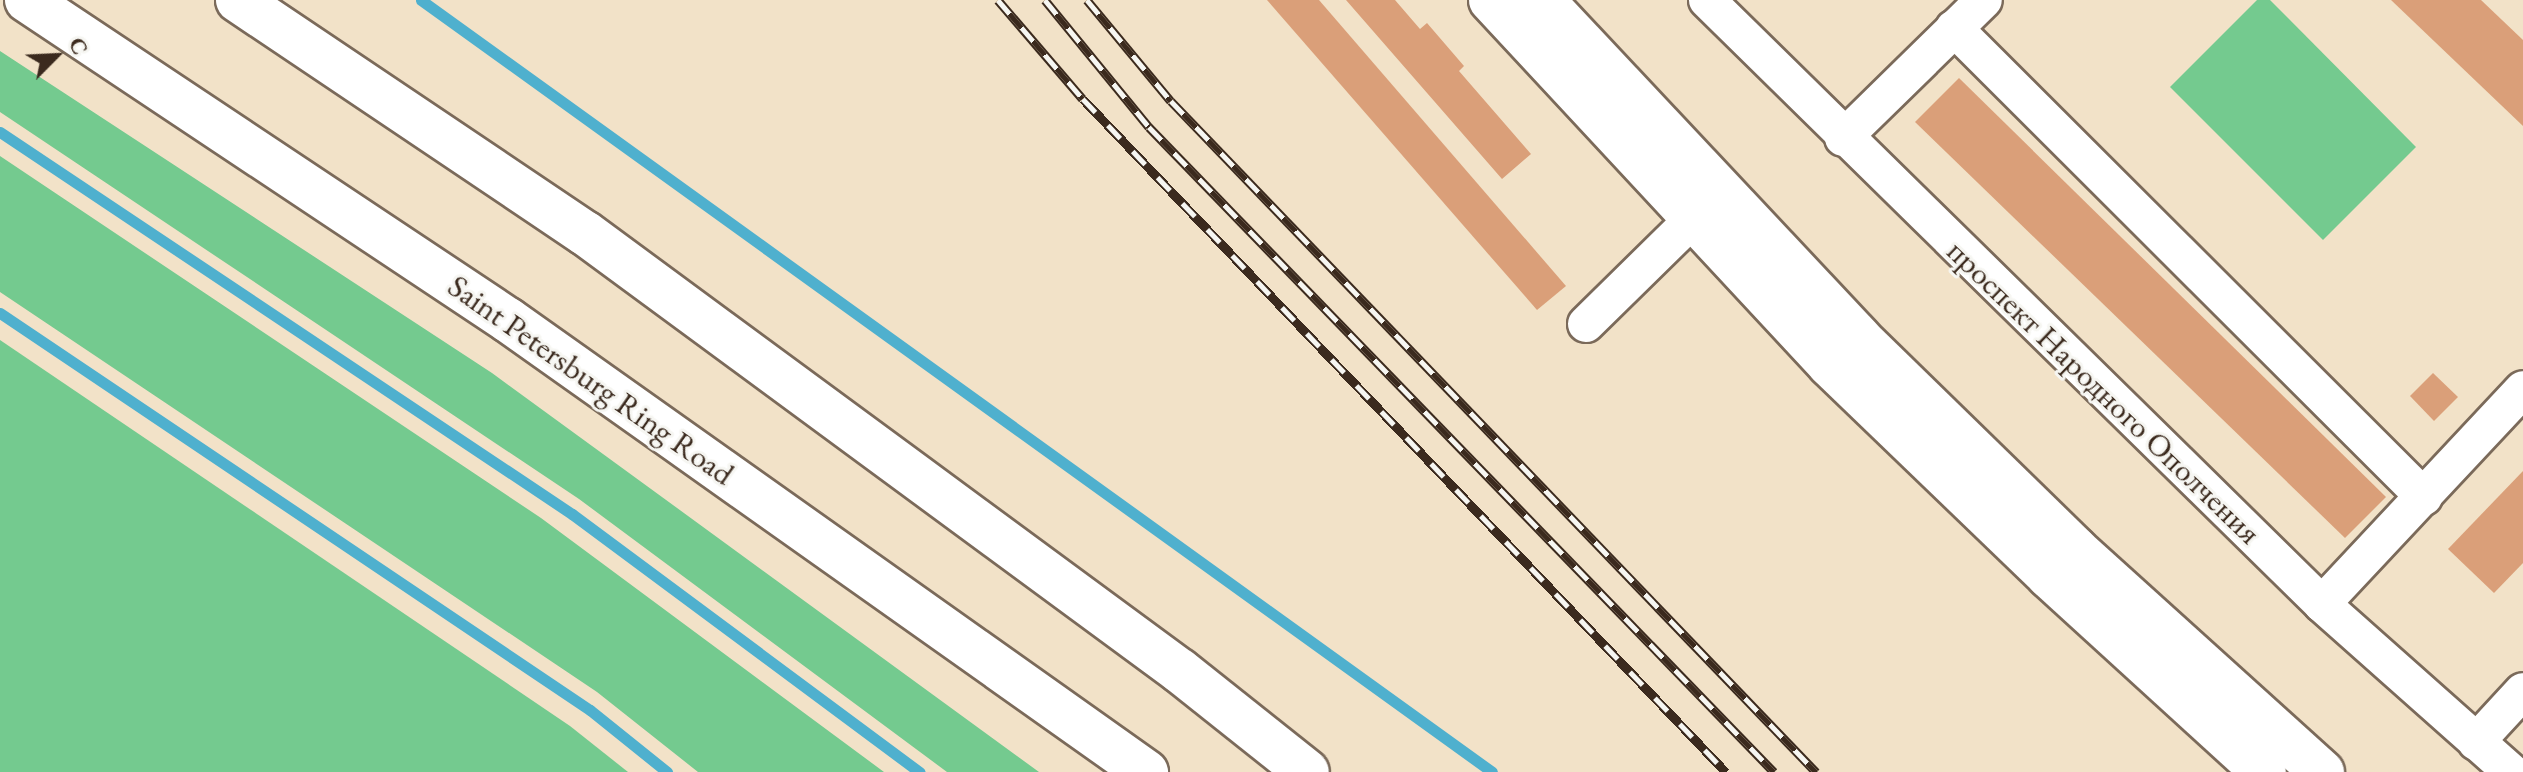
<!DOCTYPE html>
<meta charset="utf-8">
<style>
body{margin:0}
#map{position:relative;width:2523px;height:772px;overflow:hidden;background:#f2e2c8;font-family:"EB Garamond",serif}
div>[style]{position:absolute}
.green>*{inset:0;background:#74ca8f}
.stream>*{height:11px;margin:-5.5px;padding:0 5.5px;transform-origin:5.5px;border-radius:5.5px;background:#4fb0ce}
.building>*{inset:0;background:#da9f79}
.roads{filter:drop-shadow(2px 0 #7b6a5a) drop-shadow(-2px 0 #7b6a5a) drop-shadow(0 2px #7b6a5a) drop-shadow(0 -2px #7b6a5a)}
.minor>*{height:36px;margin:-18px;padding:0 18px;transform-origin:18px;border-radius:18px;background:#fff}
.major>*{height:44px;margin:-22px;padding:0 22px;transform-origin:22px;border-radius:22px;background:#fff}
.highway>*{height:44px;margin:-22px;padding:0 22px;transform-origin:22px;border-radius:22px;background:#fff}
.rail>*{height:9px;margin-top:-4.5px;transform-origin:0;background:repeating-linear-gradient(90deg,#f6f6f2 0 18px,#3b2a1e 0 36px);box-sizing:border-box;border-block:2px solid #3b2a1e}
span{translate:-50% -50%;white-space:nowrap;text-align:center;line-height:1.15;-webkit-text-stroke:6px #f6f6f2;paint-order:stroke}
.street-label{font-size:32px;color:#3b2a1e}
.north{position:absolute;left:16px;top:16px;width:80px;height:80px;-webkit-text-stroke:6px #f6f6f2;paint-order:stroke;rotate:66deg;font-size:22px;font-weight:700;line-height:32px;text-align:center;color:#3b2a1e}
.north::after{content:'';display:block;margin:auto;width:28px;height:36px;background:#3b2a1e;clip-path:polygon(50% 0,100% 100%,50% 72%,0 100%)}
</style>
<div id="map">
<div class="green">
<div style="clip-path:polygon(2257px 0,2270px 0,2416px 147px,2323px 240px,2170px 87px)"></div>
<div style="clip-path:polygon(0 51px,492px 373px,1039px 772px,947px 772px,579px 499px,0 112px)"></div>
<div style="clip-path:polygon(0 156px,541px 518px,884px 772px,698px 772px,597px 692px,0 292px)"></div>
<div style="clip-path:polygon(0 340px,570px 726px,628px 772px,0 772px)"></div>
</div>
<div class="stream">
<div style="left:421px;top:0;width:1320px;rotate:35.78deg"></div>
<div style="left:0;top:132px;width:688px;rotate:33.74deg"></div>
<div style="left:572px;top:514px;width:433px;rotate:36.6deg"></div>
<div style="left:0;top:313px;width:711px;rotate:33.94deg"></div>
<div style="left:590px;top:710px;width:99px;rotate:38.8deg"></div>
</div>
<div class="building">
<div style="clip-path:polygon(1267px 0,1319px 0,1566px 286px,1537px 310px)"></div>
<div style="clip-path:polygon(1346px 0,1395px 0,1420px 29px,1427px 23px,1464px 66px,1459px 71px,1531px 154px,1502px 179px)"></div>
<div style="clip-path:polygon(2391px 0,2481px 0,2523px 40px,2523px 126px)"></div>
<div style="clip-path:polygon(1959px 78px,2386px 497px,2345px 538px,1915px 122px)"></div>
<div style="clip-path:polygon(2433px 373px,2458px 397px,2434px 421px,2410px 396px)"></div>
<div style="clip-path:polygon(2523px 471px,2523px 563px,2494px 593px,2448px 549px)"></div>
</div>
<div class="roads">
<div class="minor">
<div style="left:1707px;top:0;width:862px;rotate:44.48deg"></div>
<div style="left:2322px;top:604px;width:253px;rotate:41.6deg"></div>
<div style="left:1954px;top:28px;width:664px;rotate:44.94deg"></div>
<div style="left:1843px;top:138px;width:197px;rotate:-44.4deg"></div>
<div style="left:1586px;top:324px;width:150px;rotate:-44.5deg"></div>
<div style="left:2322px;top:604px;width:294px;rotate:-46.9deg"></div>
<div style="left:2476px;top:742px;width:69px;rotate:-47.3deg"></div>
</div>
<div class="major">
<div style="left:1491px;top:0;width:498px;rotate:47.1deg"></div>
<div style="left:1830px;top:365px;width:304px;rotate:43.9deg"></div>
<div style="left:2049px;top:576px;width:291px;rotate:42.4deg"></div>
<div style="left:1542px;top:0;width:463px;rotate:46.8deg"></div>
<div style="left:1859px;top:338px;width:302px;rotate:44.3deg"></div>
<div style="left:2075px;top:549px;width:333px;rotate:42.1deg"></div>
</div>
<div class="highway">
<div style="left:27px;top:0;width:578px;rotate:33.64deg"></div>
<div style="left:508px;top:320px;width:782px;rotate:35.32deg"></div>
<div style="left:238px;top:0;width:418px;rotate:33.9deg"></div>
<div style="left:585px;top:233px;width:739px;rotate:36.36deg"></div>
<div style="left:1180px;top:671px;width:162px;rotate:38.5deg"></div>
</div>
</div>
<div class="rail">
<div style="left:998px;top:0;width:130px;rotate:49.4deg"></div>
<div style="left:1083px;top:99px;width:931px;rotate:46.31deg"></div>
<div style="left:1045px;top:0;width:164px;rotate:50.7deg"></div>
<div style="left:1149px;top:127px;width:898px;rotate:45.9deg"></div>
<div style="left:1087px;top:0;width:131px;rotate:50.3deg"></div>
<div style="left:1171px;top:101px;width:931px;rotate:46.13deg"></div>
</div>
<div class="street-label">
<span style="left:591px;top:380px;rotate:35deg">Saint Petersburg Ring Road</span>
<span style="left:2104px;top:392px;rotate:44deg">проспект Народного Ополчения</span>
</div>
<div class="north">С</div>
</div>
